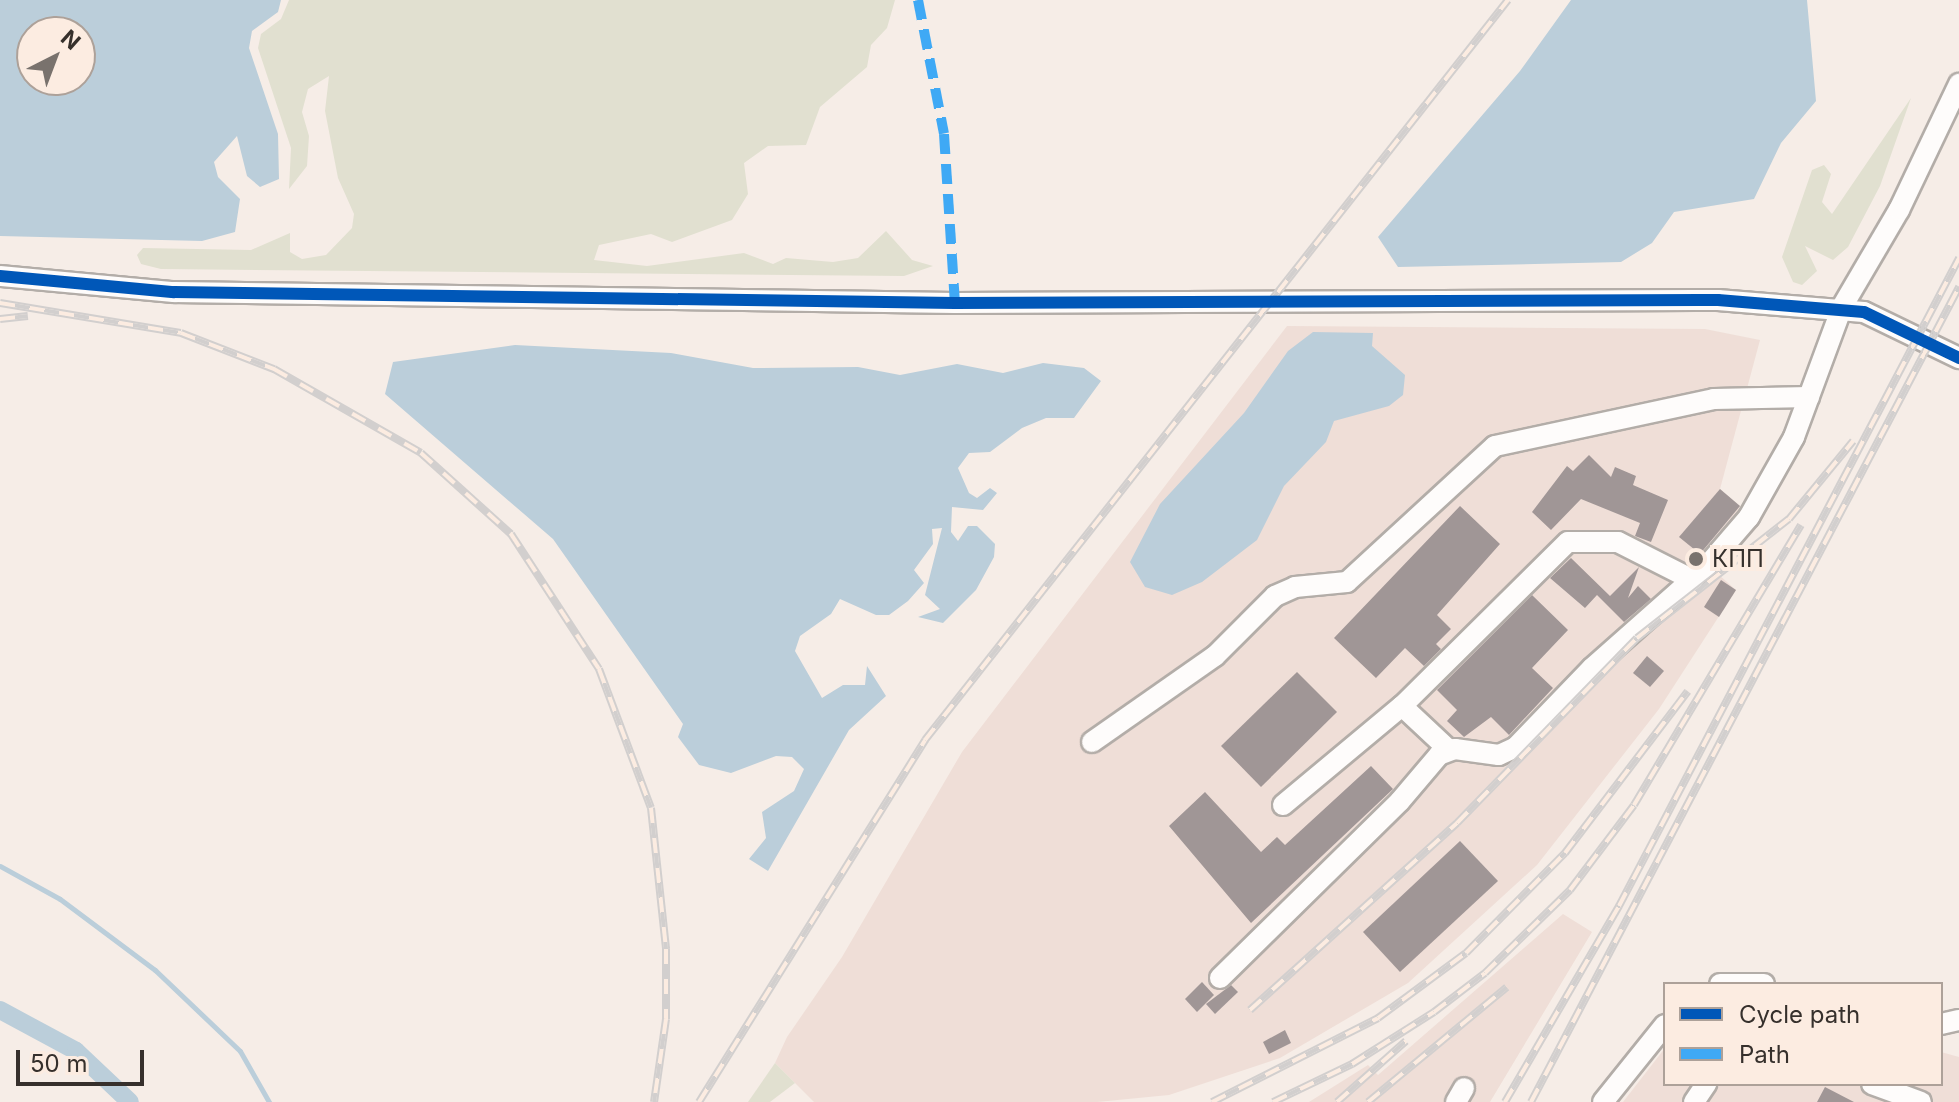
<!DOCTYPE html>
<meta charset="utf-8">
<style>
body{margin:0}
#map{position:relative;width:1959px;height:1102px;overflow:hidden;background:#f6ede7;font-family:Inter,sans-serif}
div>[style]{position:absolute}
.industrial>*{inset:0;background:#efded7}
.green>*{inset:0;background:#e1e0d0}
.water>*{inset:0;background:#bbceda}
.stream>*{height:5px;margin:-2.5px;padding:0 2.5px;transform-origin:2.5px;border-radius:2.5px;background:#bbceda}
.canal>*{height:18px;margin:-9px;padding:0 9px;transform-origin:9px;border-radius:9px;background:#bbceda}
.building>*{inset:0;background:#a09696}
.roads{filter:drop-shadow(2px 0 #b3ada8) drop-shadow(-2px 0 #b3ada8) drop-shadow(0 2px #b3ada8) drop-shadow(0 -2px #b3ada8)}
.minor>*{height:20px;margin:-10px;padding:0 10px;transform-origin:10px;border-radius:10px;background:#fefcfb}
.rail>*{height:8px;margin-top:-4px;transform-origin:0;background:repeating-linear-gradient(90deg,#fcece1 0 15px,#d2cfce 0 30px);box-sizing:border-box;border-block:2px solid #d2cfce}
.quiet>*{height:10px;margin-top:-5px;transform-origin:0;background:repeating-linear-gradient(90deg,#3fa9f5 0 20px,transparent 0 30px)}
.cycleway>*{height:12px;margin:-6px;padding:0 6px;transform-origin:6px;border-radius:6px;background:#0057b8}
.dots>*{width:22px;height:22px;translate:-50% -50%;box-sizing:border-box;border:4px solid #fcece1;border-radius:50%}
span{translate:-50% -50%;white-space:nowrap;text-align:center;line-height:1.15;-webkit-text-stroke:8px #fcece1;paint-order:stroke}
.poi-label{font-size:24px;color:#36302c}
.left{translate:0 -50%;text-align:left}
.legend{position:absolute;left:1663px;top:982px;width:280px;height:104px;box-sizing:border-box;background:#fcece1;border:2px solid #ada199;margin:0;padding:10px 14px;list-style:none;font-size:24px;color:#36302c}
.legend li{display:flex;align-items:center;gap:16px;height:40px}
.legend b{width:40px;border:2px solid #ada199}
.north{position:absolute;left:16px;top:16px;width:80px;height:80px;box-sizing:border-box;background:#fcece1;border:2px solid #ada199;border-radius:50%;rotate:42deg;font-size:22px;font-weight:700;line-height:32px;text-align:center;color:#36302c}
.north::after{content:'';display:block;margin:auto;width:28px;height:36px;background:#79726d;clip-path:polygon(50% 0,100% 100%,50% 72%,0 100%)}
.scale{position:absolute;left:16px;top:1050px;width:128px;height:36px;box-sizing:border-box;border:4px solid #36302c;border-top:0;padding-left:10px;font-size:24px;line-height:28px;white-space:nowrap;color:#36302c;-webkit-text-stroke:6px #fcece1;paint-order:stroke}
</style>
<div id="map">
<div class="industrial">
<div style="clip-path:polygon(1287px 326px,1705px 329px,1760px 340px,1720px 489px,1742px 508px,1700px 558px,1736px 590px,1659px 709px,1537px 865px,1408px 983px,1280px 1058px,1169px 1095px,1097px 1102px,814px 1102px,775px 1063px,787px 1037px,842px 957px,962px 752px)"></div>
<div style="clip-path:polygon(1563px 914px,1592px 932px,1490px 1102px,1309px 1102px,1368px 1065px,1378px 1075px)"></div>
<div style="clip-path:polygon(1665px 1048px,1665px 1084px,1941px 1084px,1941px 1052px,1959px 1057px,1959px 1102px,1623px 1102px)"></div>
</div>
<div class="green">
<div style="clip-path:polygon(289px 0,895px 0,887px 28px,871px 45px,867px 67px,820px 107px,806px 145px,768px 146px,744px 163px,748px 194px,732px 220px,672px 242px,651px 234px,599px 245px,594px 260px,647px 266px,744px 253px,773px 264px,786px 258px,833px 262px,858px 258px,886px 231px,912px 260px,933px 266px,904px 276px,161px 269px,141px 264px,137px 255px,143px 248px,251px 250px,290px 233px,290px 252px,302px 259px,326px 255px,352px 228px,354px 214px,338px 178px,325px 111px,329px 76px,308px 89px,302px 112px,309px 136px,307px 166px,289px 189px,291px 148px,258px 48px,261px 34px,281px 19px)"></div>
<div style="clip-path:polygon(1911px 98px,1880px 186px,1848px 247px,1833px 260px,1805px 246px,1817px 271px,1802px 285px,1793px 282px,1782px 257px,1812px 170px,1824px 165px,1831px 174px,1822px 202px,1832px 214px)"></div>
<div style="clip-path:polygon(775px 1063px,795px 1083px,770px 1102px,748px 1102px)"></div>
</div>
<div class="water">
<div style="clip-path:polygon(evenodd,0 0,281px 0,278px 12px,252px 31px,249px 48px,278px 134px,279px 179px,260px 187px,247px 176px,237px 136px,214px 162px,218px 177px,240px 199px,235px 232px,202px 241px,0 236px,0 0,80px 32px,80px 80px,32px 80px,32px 32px,80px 32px)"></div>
<div style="clip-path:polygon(1571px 0,1807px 0,1816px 101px,1781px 143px,1754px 199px,1674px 212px,1652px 243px,1621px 262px,1398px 267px,1378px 237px,1520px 71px)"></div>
<div style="clip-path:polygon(1313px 332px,1373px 333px,1372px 346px,1405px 375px,1403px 395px,1389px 406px,1334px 421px,1326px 442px,1284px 486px,1257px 540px,1202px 582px,1172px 595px,1145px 587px,1130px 562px,1160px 504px,1244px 413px,1288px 351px)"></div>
<div style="clip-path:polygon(515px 345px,671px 353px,753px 368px,858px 367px,900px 375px,957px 364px,1003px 373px,1043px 363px,1084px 368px,1101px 381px,1074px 418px,1046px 418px,1022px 428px,990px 452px,969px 453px,958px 468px,969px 493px,977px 498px,990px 488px,997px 493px,983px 510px,952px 507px,951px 532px,958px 541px,968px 526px,977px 526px,995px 544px,994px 557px,976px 590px,943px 623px,918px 617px,940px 609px,925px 595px,942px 528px,932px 529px,933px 544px,914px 570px,924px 583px,908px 601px,889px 615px,876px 615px,840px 599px,831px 614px,800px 636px,795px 651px,822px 698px,843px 685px,865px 685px,867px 666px,886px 696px,849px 730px,768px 871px,749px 859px,766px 838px,762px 812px,794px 791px,804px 769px,792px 757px,776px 756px,731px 773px,699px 765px,678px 737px,683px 724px,553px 539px,385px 394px,393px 362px)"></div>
</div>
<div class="stream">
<div style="left:0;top:866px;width:68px;rotate:28.8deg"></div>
<div style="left:60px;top:899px;width:119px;rotate:36.8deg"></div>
<div style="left:155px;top:970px;width:117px;rotate:43.6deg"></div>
<div style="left:240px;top:1051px;width:59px;rotate:60.4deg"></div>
</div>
<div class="canal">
<div style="left:0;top:1010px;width:86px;rotate:28.3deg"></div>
<div style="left:76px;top:1051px;width:74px;rotate:43.4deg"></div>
</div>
<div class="building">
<div style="clip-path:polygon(1589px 455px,1611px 477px,1615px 467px,1636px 476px,1633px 485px,1668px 500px,1651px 542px,1635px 536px,1640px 523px,1581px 499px,1551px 530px,1532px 512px,1567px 466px,1573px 471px)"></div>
<div style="clip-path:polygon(1720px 489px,1740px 506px,1700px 554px,1679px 537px)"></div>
<div style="clip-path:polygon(1460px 506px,1500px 544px,1437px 615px,1451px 629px,1436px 644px,1441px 649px,1424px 666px,1405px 648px,1376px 678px,1334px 638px)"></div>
<div style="clip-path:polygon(1571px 558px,1610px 596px,1639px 567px,1628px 598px,1638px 586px,1651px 599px,1624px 622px,1597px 595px,1585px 608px,1550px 578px)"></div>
<div style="clip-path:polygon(1721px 580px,1736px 590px,1719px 617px,1704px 607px)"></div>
<div style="clip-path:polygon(1532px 595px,1568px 630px,1532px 668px,1553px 688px,1509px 735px,1491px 717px,1464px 737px,1447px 721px,1457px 710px,1437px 690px)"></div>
<div style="clip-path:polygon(1647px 656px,1664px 671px,1650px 687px,1633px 673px)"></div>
<div style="clip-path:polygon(1297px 672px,1337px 712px,1261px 787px,1221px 746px)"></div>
<div style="clip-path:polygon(1371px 766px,1393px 789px,1251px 923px,1169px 826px,1205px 792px,1261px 852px,1277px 837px,1285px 845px)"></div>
<div style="clip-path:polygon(1460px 841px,1498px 881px,1400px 972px,1363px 932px)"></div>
<div style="clip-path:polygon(1202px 982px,1214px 995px,1197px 1012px,1185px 999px)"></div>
<div style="clip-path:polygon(1231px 985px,1238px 992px,1215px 1014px,1206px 1004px)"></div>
<div style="clip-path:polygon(1285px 1030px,1291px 1043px,1269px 1054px,1263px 1042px)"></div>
<div style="clip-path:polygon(1825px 1087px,1854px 1102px,1817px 1102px)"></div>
</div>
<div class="roads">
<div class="minor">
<div style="left:0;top:276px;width:175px;rotate:5.3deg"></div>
<div style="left:174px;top:292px;width:781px;rotate:0.81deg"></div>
<div style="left:955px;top:303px;width:763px;rotate:-0.23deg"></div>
<div style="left:1718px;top:300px;width:146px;rotate:4.7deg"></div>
<div style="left:1864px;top:312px;width:106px;rotate:25.8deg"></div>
<div style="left:1402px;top:706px;width:64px;rotate:43.1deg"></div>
<div style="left:1092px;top:742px;width:150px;rotate:-35deg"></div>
<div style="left:1215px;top:656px;width:85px;rotate:-45deg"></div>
<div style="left:1275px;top:596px;width:22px;rotate:-24deg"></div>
<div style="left:1295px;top:587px;width:52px;rotate:-5.5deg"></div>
<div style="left:1347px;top:582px;width:201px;rotate:-42.6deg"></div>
<div style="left:1495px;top:446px;width:224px;rotate:-12.1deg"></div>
<div style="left:1714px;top:399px;width:95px;rotate:-1.2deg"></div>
<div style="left:1283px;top:805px;width:155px;rotate:-39.8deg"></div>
<div style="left:1402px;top:706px;width:233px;rotate:-44.7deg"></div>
<div style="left:1568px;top:542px;width:50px"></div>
<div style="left:1618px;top:542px;width:84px;rotate:26.9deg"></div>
<div style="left:1220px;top:978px;width:252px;rotate:-44.5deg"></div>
<div style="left:1400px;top:801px;width:60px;rotate:-49.7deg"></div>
<div style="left:1439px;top:755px;width:17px;rotate:-21deg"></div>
<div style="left:1455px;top:749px;width:44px;rotate:7.8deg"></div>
<div style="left:1499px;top:755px;width:19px;rotate:-25deg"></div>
<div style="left:1516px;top:747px;width:110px;rotate:-46.1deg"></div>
<div style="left:1592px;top:668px;width:152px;rotate:-41.5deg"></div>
<div style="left:1706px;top:567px;width:66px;rotate:-49.3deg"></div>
<div style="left:1749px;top:517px;width:92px;rotate:-60.6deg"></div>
<div style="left:1794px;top:437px;width:139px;rotate:-69.7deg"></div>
<div style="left:1842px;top:307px;width:113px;rotate:-59.6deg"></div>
<div style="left:1899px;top:210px;width:140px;rotate:-64.5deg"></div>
<div style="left:1720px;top:984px;width:44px"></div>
<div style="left:1941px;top:1024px;width:18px;rotate:-13deg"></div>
<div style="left:1872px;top:1084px;width:52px;rotate:20.2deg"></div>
<div style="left:1456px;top:1102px;width:16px;rotate:-60deg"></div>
<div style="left:1603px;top:1102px;width:99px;rotate:-51.2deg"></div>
<div style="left:1694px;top:1102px;width:22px;rotate:-56deg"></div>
</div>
</div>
<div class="rail">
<div style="left:0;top:303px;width:183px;rotate:9.4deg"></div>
<div style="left:181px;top:333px;width:100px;rotate:21.2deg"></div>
<div style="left:274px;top:369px;width:169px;rotate:29.7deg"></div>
<div style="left:421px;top:453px;width:121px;rotate:42deg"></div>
<div style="left:511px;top:534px;width:161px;rotate:56.9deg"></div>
<div style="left:599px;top:669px;width:148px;rotate:69.5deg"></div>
<div style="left:651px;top:808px;width:142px;rotate:83.9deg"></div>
<div style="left:666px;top:949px;width:70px;rotate:90deg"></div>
<div style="left:666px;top:1019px;width:84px;rotate:98.2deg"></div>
<div style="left:0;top:319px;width:28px;rotate:-6deg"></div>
<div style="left:1250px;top:1010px;width:279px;rotate:-42.1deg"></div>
<div style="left:1457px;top:823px;width:258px;rotate:-45.8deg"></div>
<div style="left:1637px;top:638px;width:193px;rotate:-38.1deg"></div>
<div style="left:1789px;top:519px;width:101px;rotate:-50.6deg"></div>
<div style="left:699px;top:1102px;width:427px;rotate:-58deg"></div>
<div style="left:925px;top:740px;width:942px;rotate:-51.77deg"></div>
<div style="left:1212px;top:1102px;width:186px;rotate:-26.8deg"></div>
<div style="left:1378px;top:1018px;width:109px;rotate:-36.5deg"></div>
<div style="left:1466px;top:953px;width:141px;rotate:-45.3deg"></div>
<div style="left:1565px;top:853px;width:203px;rotate:-52.8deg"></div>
<div style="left:1273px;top:1102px;width:88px;rotate:-25.7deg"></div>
<div style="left:1352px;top:1064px;width:97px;rotate:-32.4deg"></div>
<div style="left:1434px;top:1012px;width:64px;rotate:-37.4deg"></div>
<div style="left:1485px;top:973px;width:119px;rotate:-44.3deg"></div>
<div style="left:1570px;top:890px;width:106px;rotate:-53deg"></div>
<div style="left:1634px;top:805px;width:326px;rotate:-59.2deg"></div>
<div style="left:1337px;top:1102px;width:92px;rotate:-41.5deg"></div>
<div style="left:1368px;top:1102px;width:180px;rotate:-39.6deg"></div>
<div style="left:1505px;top:1102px;width:227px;rotate:-59.8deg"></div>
<div style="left:1619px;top:906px;width:732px;rotate:-62.31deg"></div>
<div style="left:1531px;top:1102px;width:921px;rotate:-62.29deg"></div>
</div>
<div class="quiet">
<div style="left:918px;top:0;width:136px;rotate:79deg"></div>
<div style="left:944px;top:134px;width:169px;rotate:86.3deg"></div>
</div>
<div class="cycleway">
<div style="left:0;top:276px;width:175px;rotate:5.3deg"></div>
<div style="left:174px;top:292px;width:781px;rotate:0.81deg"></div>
<div style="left:955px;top:303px;width:763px;rotate:-0.23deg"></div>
<div style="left:1718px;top:300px;width:146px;rotate:4.7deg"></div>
<div style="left:1864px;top:312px;width:106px;rotate:25.8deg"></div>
</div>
<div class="dots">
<div style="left:1696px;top:559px;background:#79726d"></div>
</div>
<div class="poi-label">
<span class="left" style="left:1712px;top:559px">КПП</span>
</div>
<ul class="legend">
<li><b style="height:10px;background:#0057b8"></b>Cycle path</li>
<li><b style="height:10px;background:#3fa9f5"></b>Path</li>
</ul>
<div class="north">N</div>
<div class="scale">50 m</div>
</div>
